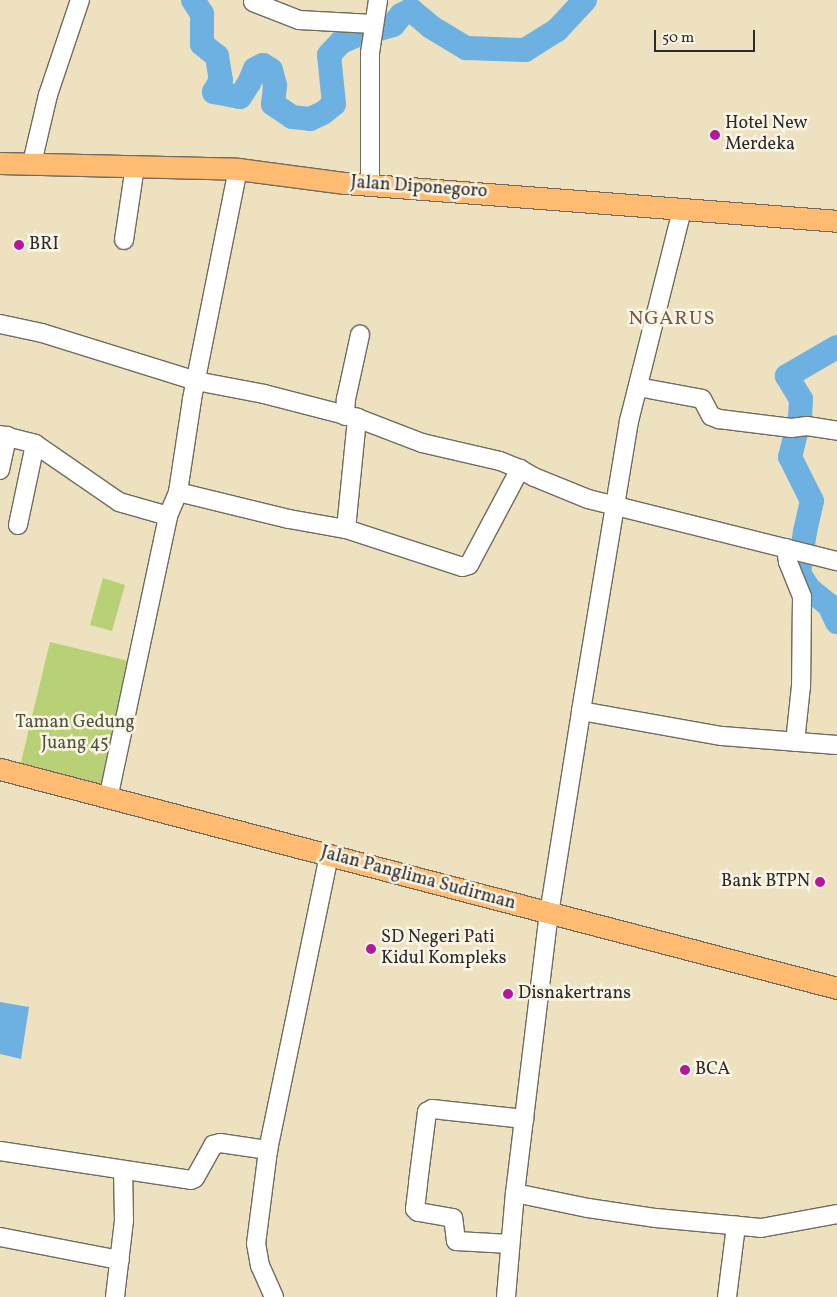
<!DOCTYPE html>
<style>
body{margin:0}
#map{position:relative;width:837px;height:1297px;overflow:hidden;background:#eee1bf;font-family:Vollkorn,serif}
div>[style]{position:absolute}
.green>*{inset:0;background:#b8d177}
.water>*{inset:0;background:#6cb1e2}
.river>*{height:24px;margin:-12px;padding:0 12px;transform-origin:12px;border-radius:12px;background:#6cb1e2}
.roads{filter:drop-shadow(1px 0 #6f6b5f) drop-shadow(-1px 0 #6f6b5f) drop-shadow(0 1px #6f6b5f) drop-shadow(0 -1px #6f6b5f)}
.minor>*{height:18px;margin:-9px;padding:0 9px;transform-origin:9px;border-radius:9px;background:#fff}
.major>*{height:21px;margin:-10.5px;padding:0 10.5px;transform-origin:10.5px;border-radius:10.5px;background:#ffbb71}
.dots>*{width:14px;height:14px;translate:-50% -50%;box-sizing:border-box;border:2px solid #fcf5e5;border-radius:50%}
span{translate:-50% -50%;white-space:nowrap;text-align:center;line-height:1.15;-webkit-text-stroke:5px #fcf5e5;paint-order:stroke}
.poi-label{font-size:18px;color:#2b2b2b}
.left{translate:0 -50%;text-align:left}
.right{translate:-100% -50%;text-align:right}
.street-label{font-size:18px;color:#2b2b2b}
.park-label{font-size:18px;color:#4e543e}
.quarter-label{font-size:20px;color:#6e5b44;letter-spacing:1px}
.scale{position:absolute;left:654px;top:30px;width:101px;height:22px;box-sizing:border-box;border:2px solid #2b2b2b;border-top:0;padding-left:6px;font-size:15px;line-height:18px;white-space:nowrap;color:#2b2b2b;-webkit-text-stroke:4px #fcf5e5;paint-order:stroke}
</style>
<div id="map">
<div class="green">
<div style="clip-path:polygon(103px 578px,125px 585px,112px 631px,90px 625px)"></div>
<div style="clip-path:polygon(50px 642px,137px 663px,110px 792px,20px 766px)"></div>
</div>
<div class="water">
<div style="clip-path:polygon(0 1002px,29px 1007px,21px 1059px,0 1054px)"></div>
</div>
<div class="river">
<div style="left:193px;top:0;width:17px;rotate:57deg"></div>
<div style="left:202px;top:14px;width:30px;rotate:90deg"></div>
<div style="left:202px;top:44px;width:19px;rotate:39deg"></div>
<div style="left:217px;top:56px;width:24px;rotate:81deg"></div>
<div style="left:221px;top:80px;width:14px;rotate:120deg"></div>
<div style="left:214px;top:92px;width:26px;rotate:11deg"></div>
<div style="left:240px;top:97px;width:17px;rotate:-57deg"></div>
<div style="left:249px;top:83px;width:15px;rotate:-67deg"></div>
<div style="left:255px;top:69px;width:9px;rotate:-27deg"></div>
<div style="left:263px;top:65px;width:9px;rotate:32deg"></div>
<div style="left:271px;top:70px;width:16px;rotate:75deg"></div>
<div style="left:275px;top:85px;width:19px;rotate:96deg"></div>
<div style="left:273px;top:104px;width:23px;rotate:34deg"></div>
<div style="left:292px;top:117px;width:18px;rotate:6deg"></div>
<div style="left:310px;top:119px;width:14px;rotate:-25deg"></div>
<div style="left:323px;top:113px;width:14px;rotate:-39deg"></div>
<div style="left:334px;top:104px;width:49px;rotate:-95.8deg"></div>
<div style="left:329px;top:55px;width:18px;rotate:-47deg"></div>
<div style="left:341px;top:42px;width:26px;rotate:-23deg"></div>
<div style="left:376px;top:30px;width:18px;rotate:-16deg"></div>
<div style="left:393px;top:25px;width:13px;rotate:-51deg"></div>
<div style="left:401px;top:15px;width:11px;rotate:-27deg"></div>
<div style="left:411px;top:10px;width:26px;rotate:40deg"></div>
<div style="left:431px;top:27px;width:41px;rotate:31deg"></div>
<div style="left:466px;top:48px;width:59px;rotate:1.9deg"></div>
<div style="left:525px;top:50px;width:38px;rotate:-32deg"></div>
<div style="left:557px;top:30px;width:41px;rotate:-47deg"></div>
<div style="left:837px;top:347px;width:58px;rotate:149.9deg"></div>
<div style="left:787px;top:376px;width:27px;rotate:59deg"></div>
<div style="left:801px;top:399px;width:18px;rotate:93deg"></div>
<div style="left:800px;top:417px;width:41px;rotate:104deg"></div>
<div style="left:790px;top:457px;width:49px;rotate:63.4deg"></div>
<div style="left:812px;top:501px;width:31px;rotate:103deg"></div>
<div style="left:805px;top:531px;width:42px;rotate:98.1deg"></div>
<div style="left:799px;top:573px;width:19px;rotate:58deg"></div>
<div style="left:809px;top:589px;width:26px;rotate:39deg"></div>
<div style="left:829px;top:605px;width:19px;rotate:65deg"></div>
</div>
<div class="roads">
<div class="minor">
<div style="left:253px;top:2px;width:49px;rotate:21.4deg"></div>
<div style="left:299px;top:20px;width:74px;rotate:3.1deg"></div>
<div style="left:32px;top:163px;width:70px;rotate:-76.8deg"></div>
<div style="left:48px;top:95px;width:100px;rotate:-71.4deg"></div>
<div style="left:370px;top:185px;width:132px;rotate:-90deg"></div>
<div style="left:370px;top:53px;width:54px;rotate:-81.4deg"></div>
<div style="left:124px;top:240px;width:75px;rotate:-81.5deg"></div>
<div style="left:0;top:324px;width:43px;rotate:12.1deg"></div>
<div style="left:42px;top:333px;width:161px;rotate:17.3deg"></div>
<div style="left:196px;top:381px;width:69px;rotate:10.8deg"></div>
<div style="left:264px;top:394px;width:96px;rotate:14.5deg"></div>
<div style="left:357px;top:418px;width:70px;rotate:21deg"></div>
<div style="left:422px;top:443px;width:80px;rotate:13deg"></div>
<div style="left:500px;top:461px;width:22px;rotate:22deg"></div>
<div style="left:520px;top:469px;width:16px;rotate:30deg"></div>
<div style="left:534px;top:477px;width:58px;rotate:22.2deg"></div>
<div style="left:588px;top:499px;width:257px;rotate:14deg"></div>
<div style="left:638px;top:387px;width:65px;rotate:10.6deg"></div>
<div style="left:702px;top:399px;width:19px;rotate:62deg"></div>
<div style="left:711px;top:416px;width:9px;rotate:21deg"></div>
<div style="left:719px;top:419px;width:73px;rotate:7.1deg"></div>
<div style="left:791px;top:428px;width:16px;rotate:-7deg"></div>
<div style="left:807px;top:426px;width:30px;rotate:9deg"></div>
<div style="left:345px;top:416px;width:17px;rotate:-87deg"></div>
<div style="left:346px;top:399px;width:66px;rotate:-77.7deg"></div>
<div style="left:0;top:435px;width:36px;rotate:14deg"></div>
<div style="left:35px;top:444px;width:102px;rotate:34.6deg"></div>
<div style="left:119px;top:502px;width:51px;rotate:15.9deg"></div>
<div style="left:0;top:470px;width:35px;rotate:-78deg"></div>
<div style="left:178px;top:492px;width:114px;rotate:13.7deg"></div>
<div style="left:289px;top:519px;width:58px;rotate:10deg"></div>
<div style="left:346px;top:529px;width:122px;rotate:18.1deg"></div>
<div style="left:462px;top:567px;width:7px;rotate:-16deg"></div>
<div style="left:469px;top:565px;width:109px;rotate:-62deg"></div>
<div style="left:18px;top:525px;width:83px;rotate:-78.1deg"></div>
<div style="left:346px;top:529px;width:112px;rotate:-84.3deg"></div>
<div style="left:786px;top:548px;width:14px;rotate:82deg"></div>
<div style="left:788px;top:562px;width:38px;rotate:68deg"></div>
<div style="left:802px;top:597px;width:89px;rotate:90.6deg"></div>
<div style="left:801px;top:686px;width:56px;rotate:96.1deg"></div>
<div style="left:581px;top:711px;width:143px;rotate:10.1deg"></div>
<div style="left:722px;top:736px;width:115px;rotate:4.5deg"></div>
<div style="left:108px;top:799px;width:289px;rotate:-78deg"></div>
<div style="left:168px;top:516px;width:26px;rotate:-67deg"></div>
<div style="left:178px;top:492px;width:94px;rotate:-81.4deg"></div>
<div style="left:192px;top:399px;width:235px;rotate:-78.7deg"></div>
<div style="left:0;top:1151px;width:193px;rotate:8.6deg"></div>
<div style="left:191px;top:1180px;width:4px;rotate:-27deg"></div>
<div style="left:195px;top:1178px;width:38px;rotate:-61deg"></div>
<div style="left:213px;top:1145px;width:7px;rotate:-16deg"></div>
<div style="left:220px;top:1143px;width:49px;rotate:8.3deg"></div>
<div style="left:515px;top:1193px;width:75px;rotate:11.6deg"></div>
<div style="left:588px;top:1208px;width:69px;rotate:8.4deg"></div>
<div style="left:656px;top:1218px;width:105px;rotate:5.4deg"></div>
<div style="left:761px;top:1228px;width:77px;rotate:-10.4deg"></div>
<div style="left:0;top:1237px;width:122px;rotate:10.9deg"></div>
<div style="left:510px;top:1244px;width:54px;rotate:-176.8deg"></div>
<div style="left:456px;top:1241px;width:23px;rotate:-97deg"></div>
<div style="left:453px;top:1218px;width:36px;rotate:-170deg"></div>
<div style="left:418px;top:1212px;width:4px;rotate:-135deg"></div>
<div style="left:415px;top:1209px;width:26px;rotate:-83deg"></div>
<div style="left:418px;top:1183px;width:72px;rotate:-82.8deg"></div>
<div style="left:427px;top:1112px;width:6px;rotate:-31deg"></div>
<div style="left:432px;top:1109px;width:93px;rotate:6.2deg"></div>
<div style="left:115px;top:1297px;width:78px;rotate:-83.3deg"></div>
<div style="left:124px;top:1220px;width:50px;rotate:-91.1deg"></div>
<div style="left:274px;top:1297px;width:34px;rotate:-114deg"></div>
<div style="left:260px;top:1266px;width:22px;rotate:-100deg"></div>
<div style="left:256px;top:1244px;width:95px;rotate:-82.7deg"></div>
<div style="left:268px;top:1150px;width:300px;rotate:-78.3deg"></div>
<div style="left:506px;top:1297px;width:104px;rotate:-85.1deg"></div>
<div style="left:515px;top:1193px;width:281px;rotate:-83.1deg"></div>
<div style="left:549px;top:914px;width:206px;rotate:-81deg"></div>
<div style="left:581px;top:711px;width:294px;rotate:-80.6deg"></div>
<div style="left:629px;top:421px;width:218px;rotate:-75.9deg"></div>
<div style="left:727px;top:1297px;width:72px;rotate:-82.8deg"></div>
</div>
<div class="major">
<div style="left:0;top:163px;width:238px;rotate:1.4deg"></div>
<div style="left:238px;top:169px;width:108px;rotate:7.5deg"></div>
<div style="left:345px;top:183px;width:493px;rotate:4.4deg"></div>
<div style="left:0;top:769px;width:865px;rotate:14.66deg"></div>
</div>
</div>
<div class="dots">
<div style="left:715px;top:135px;background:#b5179e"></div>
<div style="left:19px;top:245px;background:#b5179e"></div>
<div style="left:820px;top:882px;background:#b5179e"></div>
<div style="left:371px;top:949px;background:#b5179e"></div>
<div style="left:508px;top:994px;background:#b5179e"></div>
<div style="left:685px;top:1070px;background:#b5179e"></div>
</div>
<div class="poi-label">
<span class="left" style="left:725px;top:135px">Hotel New<br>Merdeka</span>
<span class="left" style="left:29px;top:245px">BRI</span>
<span class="right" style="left:810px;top:882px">Bank BTPN</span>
<span class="left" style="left:381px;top:949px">SD Negeri Pati<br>Kidul Kompleks</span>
<span class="left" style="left:518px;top:994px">Disnakertrans</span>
<span class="left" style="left:695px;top:1070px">BCA</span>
</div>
<div class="street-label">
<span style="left:419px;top:188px;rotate:4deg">Jalan Diponegoro</span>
<span style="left:418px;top:879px;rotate:15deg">Jalan Panglima Sudirman</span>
</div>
<div class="park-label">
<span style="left:75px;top:734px">Taman Gedung<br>Juang 45</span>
</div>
<div class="quarter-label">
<span style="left:672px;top:319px">NGARUS</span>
</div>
<div class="scale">50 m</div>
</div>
